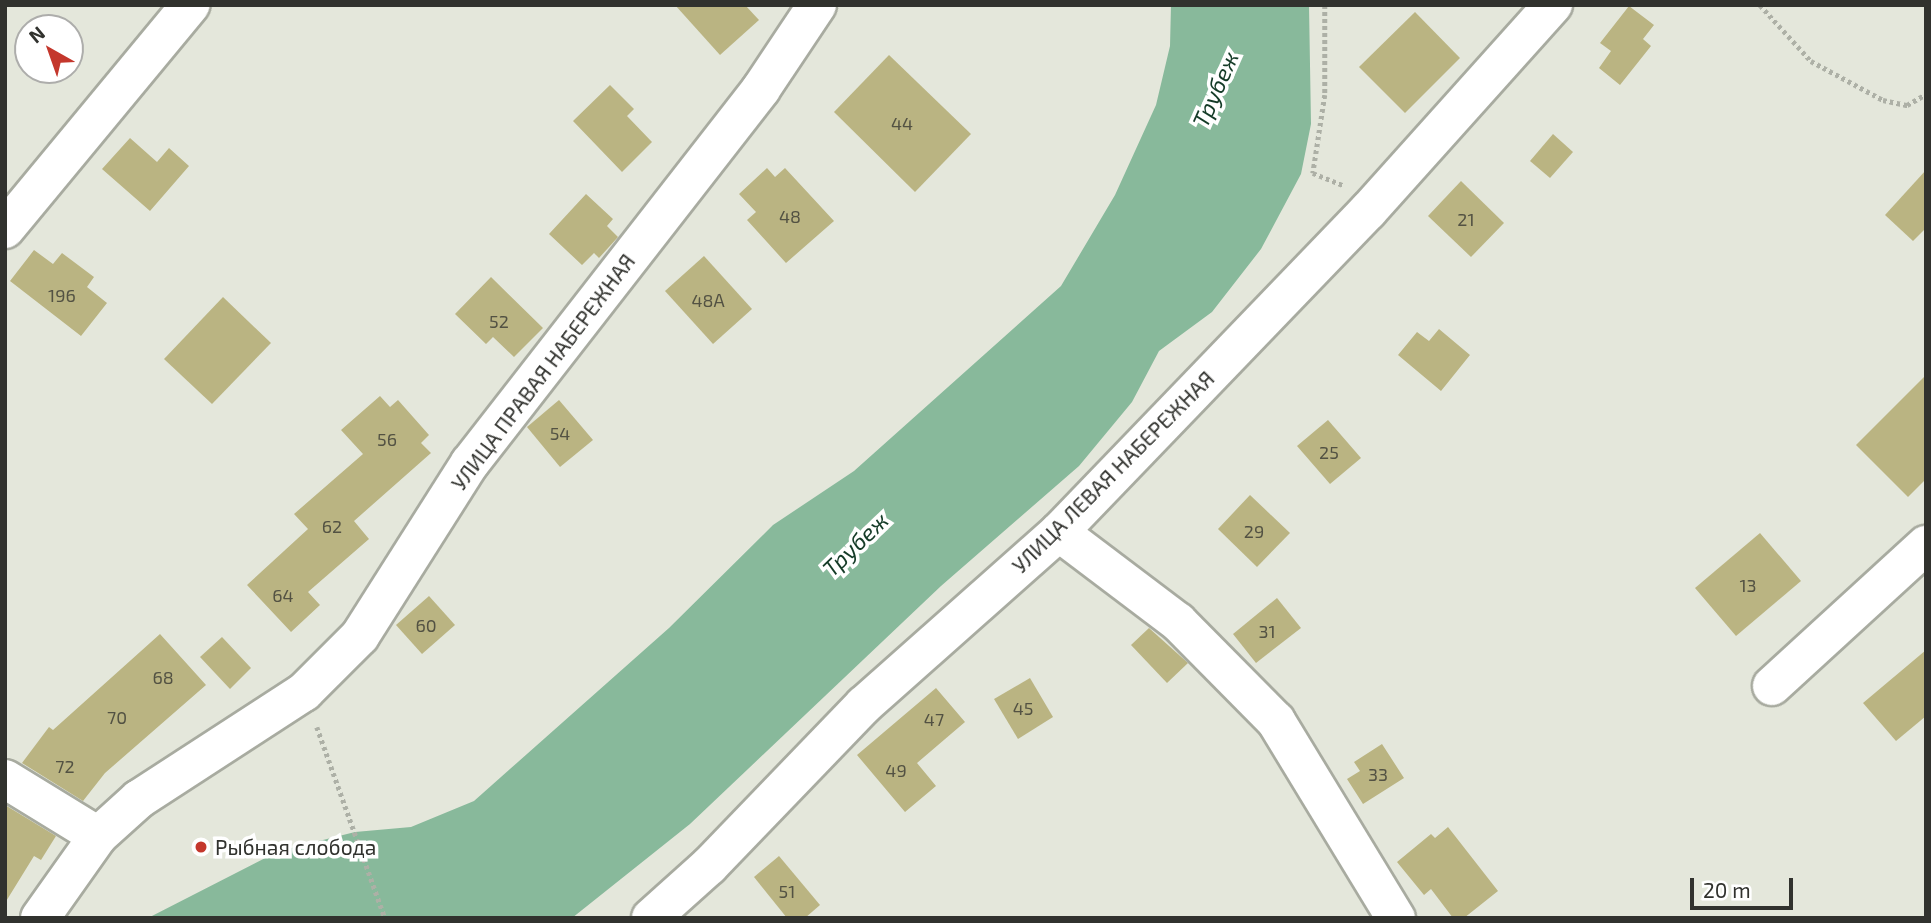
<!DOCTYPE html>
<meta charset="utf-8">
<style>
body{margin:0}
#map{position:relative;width:1931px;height:923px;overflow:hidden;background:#e4e7db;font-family:"Exo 2",sans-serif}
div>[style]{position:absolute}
.water>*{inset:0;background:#88b99b}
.building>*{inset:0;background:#bab482}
.path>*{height:4.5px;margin-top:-2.25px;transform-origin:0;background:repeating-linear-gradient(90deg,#adb0a6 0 3.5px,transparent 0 7px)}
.roads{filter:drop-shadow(2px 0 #a8aba0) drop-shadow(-2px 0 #a8aba0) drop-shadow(0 2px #a8aba0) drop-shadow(0 -2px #a8aba0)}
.minor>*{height:38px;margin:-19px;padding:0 19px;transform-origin:19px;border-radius:19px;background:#fff}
.dots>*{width:19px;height:19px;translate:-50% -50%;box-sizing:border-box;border:4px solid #fff;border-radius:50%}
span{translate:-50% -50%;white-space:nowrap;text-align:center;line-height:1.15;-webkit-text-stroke:7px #fff;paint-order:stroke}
.number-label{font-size:18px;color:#535243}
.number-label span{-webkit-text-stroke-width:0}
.street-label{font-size:21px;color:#31322e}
.poi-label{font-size:21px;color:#31322e}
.left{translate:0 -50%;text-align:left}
.water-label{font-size:23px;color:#143b27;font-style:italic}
.frame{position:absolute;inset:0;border:7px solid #31322e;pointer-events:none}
.north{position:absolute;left:14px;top:14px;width:70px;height:70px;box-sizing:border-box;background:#fff;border:2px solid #adadab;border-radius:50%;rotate:320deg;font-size:19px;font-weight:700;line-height:28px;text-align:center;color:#31322e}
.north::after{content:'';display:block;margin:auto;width:24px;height:32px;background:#c4372c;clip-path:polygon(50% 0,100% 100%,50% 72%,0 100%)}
.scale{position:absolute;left:1690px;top:878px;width:103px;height:32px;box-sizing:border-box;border:4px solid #31322e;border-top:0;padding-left:9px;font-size:21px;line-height:24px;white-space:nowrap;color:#31322e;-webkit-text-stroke:5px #fff;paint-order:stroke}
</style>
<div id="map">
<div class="water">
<div style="clip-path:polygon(1171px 5px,1309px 5px,1311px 124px,1301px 174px,1261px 249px,1212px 312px,1159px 351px,1132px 402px,1079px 466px,941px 586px,690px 824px,572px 918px,148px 918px,279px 851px,355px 832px,411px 827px,474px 801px,669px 628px,773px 525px,854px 471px,1061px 286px,1115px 195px,1156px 105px,1170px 46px)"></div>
</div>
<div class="building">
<div style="clip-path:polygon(675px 5px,745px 5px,759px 20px,720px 55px)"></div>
<div style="clip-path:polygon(1629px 6px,1654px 25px,1643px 39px,1651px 46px,1620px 85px,1599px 68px,1611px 51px,1600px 43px)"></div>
<div style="clip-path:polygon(1415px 12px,1460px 58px,1405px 113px,1359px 67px)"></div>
<div style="clip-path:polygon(889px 55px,971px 134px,915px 192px,834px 112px)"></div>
<div style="clip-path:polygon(610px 85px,634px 109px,627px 116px,652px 142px,622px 172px,573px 121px)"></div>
<div style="clip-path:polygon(1553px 134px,1573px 152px,1550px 178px,1530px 161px)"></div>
<div style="clip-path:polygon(130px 138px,157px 162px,169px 148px,189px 166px,150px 211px,102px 169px)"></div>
<div style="clip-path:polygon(767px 168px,775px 177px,785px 168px,834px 221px,786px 263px,747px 220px,756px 212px,739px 194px)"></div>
<div style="clip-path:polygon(1926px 170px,1926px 228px,1913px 241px,1885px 215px)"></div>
<div style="clip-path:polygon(1461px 181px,1504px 223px,1471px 257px,1428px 216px)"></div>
<div style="clip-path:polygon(586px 194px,613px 219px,607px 226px,618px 237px,599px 258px,594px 253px,582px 265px,549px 234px)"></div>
<div style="clip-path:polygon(34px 250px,53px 264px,62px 253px,94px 277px,87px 287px,107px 303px,81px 336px,10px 281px)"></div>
<div style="clip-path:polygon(704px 256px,752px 309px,713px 344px,665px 291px)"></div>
<div style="clip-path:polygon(491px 277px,543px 328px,514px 357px,493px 337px,486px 344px,455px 314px)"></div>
<div style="clip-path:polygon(223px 297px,271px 343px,212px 404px,164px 359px)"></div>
<div style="clip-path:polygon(1439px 329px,1470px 355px,1441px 391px,1398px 355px,1417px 332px,1429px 341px)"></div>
<div style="clip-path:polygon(1926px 375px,1926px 479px,1908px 497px,1856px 445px)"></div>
<div style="clip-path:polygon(380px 396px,390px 407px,398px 400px,429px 435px,421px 443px,431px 453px,354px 521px,369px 539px,308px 592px,320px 605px,291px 632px,247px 585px,308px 529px,294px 514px,363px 454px,341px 430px)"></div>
<div style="clip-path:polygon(559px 400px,593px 440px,560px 467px,527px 427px)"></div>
<div style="clip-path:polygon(1328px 420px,1361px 458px,1330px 484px,1297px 446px)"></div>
<div style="clip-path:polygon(1250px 495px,1290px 533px,1257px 567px,1218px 529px)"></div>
<div style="clip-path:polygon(1760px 533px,1801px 581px,1736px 636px,1695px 588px)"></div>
<div style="clip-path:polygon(429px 596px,455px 625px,422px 654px,396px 625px)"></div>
<div style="clip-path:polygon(1277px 598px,1301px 628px,1256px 663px,1233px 634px)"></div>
<div style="clip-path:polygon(1149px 628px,1188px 663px,1167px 683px,1131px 645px)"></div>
<div style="clip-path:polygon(160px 634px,206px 685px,105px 773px,83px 801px,22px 763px,49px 727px,53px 730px)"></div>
<div style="clip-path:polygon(222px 637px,251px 668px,230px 689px,200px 657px)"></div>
<div style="clip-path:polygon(1926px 650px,1926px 716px,1896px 741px,1863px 703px)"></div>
<div style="clip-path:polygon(1030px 678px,1053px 717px,1018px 739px,994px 699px)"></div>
<div style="clip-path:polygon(936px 688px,965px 722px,917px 763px,936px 786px,905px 812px,857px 755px)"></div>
<div style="clip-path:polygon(1382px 744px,1404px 778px,1363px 804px,1347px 779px,1360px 771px,1354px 762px)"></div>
<div style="clip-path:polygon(5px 805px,56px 836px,41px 860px,34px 856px,5px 903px)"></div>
<div style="clip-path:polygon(1448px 827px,1498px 891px,1464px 918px,1453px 918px,1431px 889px,1424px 895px,1397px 862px,1431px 834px,1435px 838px)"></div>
<div style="clip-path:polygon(779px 856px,820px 905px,805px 918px,787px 918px,754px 877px)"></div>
</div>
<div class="path">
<div style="left:1325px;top:5px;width:90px;rotate:90deg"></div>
<div style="left:1325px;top:95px;width:79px;rotate:98.7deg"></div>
<div style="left:1313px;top:173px;width:32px;rotate:22deg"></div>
<div style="left:1760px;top:5px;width:76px;rotate:47.7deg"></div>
<div style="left:1811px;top:61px;width:82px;rotate:28.4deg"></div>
<div style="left:1883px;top:100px;width:25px;rotate:12deg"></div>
<div style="left:1907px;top:105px;width:22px;rotate:-30deg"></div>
<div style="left:317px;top:727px;width:203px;rotate:70.4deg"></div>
</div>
<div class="roads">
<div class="minor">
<div style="left:5px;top:229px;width:291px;rotate:-50.4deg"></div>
<div style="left:1059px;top:532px;width:149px;rotate:37.1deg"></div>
<div style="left:1178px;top:622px;width:139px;rotate:45.3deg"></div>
<div style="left:1276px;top:721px;width:231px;rotate:58.7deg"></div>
<div style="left:1772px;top:686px;width:209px;rotate:-42.5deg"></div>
<div style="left:5px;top:779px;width:109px;rotate:31.5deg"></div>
<div style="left:40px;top:918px;width:100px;rotate:-54.7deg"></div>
<div style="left:98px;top:836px;width:55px;rotate:-42.1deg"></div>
<div style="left:139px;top:799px;width:197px;rotate:-33deg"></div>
<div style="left:304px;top:692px;width:79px;rotate:-45deg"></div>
<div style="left:360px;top:636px;width:205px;rotate:-57.6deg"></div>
<div style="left:470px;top:463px;width:474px;rotate:-52.1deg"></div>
<div style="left:761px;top:89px;width:101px;rotate:-56.3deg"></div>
<div style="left:651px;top:918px;width:78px;rotate:-41.9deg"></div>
<div style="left:709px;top:866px;width:223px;rotate:-46.1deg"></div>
<div style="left:864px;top:705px;width:261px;rotate:-41.6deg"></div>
<div style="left:1059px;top:532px;width:446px;rotate:-46.1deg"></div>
<div style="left:1368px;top:211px;width:277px;rotate:-48.1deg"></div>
</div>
</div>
<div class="dots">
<div style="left:201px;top:847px;background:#c4372c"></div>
</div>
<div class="number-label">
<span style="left:902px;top:123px">44</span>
<span style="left:790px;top:216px">48</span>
<span style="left:1466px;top:219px">21</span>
<span style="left:62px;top:295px">196</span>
<span style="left:708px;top:300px">48А</span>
<span style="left:499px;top:321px">52</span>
<span style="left:560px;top:433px">54</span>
<span style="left:387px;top:439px">56</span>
<span style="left:1329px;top:452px">25</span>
<span style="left:332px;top:526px">62</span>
<span style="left:1254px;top:531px">29</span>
<span style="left:1748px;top:585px">13</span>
<span style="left:283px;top:595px">64</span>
<span style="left:426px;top:625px">60</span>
<span style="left:1267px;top:631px">31</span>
<span style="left:163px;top:677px">68</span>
<span style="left:1023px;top:708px">45</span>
<span style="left:117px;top:717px">70</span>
<span style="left:934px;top:719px">47</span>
<span style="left:65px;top:766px">72</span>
<span style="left:896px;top:770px">49</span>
<span style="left:1378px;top:774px">33</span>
<span style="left:787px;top:891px">51</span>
</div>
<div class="street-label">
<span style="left:543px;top:372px;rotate:-53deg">УЛИЦА ПРАВАЯ НАБЕРЕЖНАЯ</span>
<span style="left:1113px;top:472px;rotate:-45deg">УЛИЦА ЛЕВАЯ НАБЕРЕЖНАЯ</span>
</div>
<div class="poi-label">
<span class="left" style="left:215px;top:847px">Рыбная слобода</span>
</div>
<div class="water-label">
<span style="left:1215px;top:89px;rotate:-66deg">Трубеж</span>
<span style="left:855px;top:544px;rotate:-44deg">Трубеж</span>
</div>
<div class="frame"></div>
<div class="north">N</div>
<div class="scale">20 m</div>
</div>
